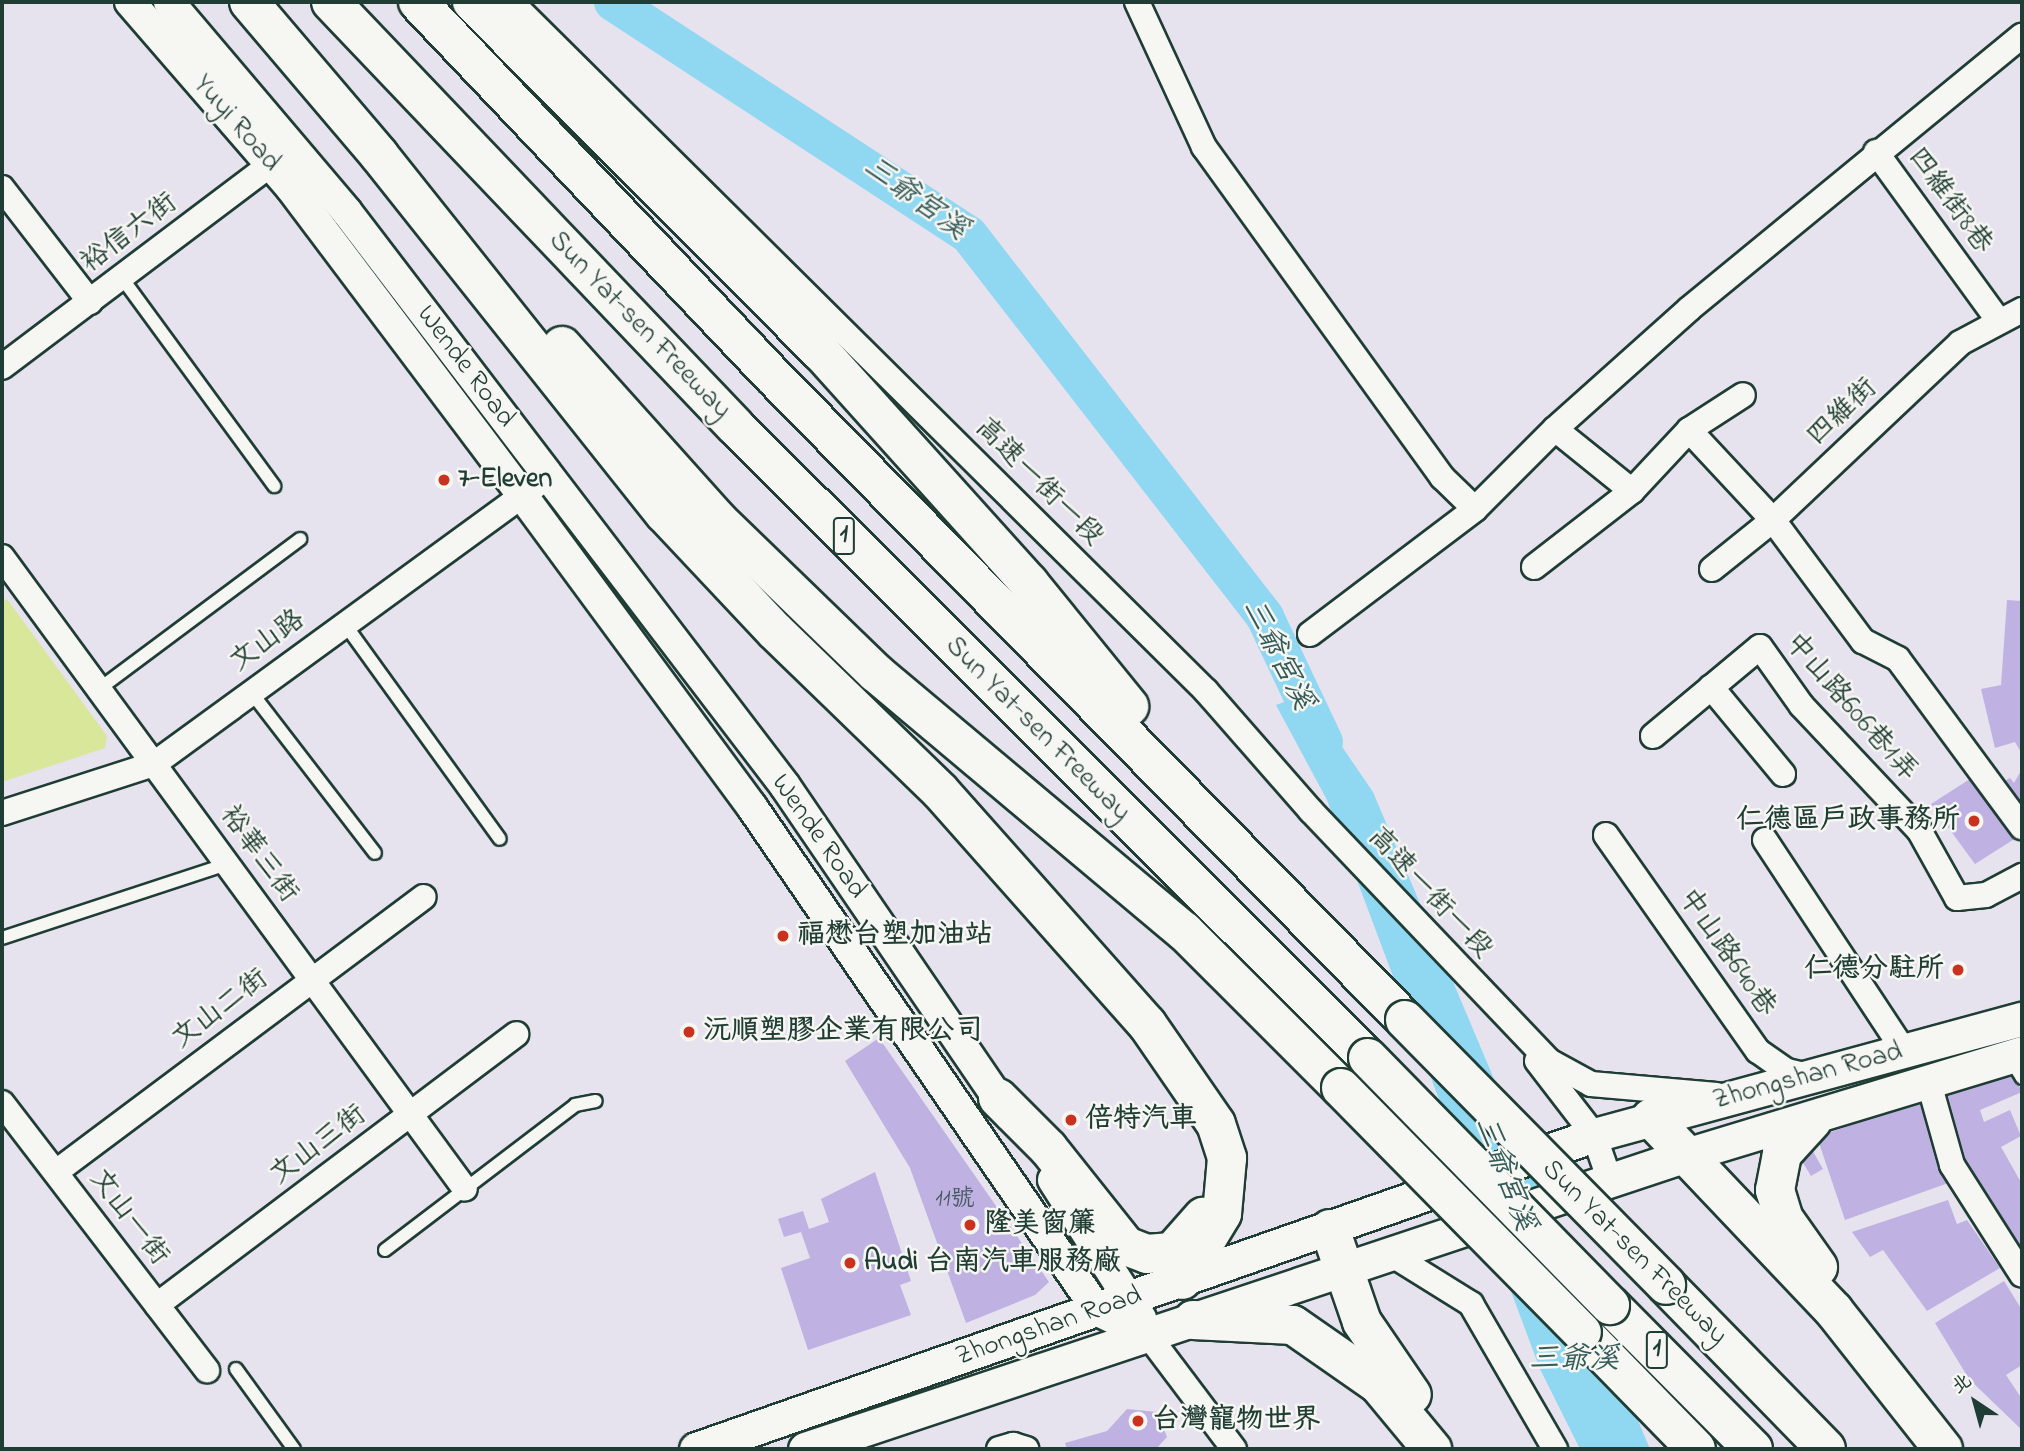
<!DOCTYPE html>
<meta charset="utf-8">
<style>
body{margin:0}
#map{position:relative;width:2024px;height:1451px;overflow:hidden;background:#e6e2ee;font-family:"Indie Flower","LXGW WenKai TC",sans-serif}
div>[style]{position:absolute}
.green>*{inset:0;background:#d8e79a}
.water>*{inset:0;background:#90d7f2}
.river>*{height:38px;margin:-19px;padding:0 19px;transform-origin:19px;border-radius:19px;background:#90d7f2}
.building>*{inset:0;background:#bfb2e3}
.roads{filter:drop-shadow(2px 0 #1f3d34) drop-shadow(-2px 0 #1f3d34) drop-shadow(0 2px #1f3d34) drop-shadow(0 -2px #1f3d34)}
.service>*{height:12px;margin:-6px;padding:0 6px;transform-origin:6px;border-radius:6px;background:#f6f6f2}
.minor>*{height:24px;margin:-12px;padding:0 12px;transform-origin:12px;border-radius:12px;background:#f6f6f2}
.tertiary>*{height:30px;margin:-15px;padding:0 15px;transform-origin:15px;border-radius:15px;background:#f6f6f2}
.secondary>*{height:33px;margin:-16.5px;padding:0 16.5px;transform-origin:16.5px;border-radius:16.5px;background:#f6f6f2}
.motorway>*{height:38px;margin:-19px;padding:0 19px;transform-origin:19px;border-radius:19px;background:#f6f6f2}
.bridges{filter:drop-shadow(2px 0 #1f3d34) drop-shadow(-2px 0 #1f3d34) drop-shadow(0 2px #1f3d34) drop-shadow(0 -2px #1f3d34)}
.motorway-bridge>*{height:38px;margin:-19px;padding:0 19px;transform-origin:19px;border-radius:19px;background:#f6f6f2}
.dots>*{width:19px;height:19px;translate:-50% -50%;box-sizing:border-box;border:4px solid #f6f6f2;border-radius:50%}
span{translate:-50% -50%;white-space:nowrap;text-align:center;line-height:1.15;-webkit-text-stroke:5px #f6f6f2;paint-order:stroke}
.number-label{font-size:24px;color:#475a60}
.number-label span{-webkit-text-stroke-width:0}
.shield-label span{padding:2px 5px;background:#f6f6f2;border:2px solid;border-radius:5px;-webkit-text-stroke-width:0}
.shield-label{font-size:26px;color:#1f3d34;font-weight:700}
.street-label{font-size:28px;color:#1f3d34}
.poi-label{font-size:28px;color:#1f3d34;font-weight:700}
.left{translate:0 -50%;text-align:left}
.right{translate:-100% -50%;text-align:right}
.water-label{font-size:30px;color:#365c5a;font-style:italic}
.frame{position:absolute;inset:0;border:4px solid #1f3d34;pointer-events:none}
.north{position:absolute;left:1940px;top:1367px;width:70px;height:70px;-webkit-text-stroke:5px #f6f6f2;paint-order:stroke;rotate:324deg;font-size:19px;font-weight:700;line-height:28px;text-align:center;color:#1f3d34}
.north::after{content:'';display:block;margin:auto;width:24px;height:32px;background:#1f3d34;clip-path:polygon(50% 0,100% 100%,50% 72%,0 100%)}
</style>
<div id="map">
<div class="green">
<div style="clip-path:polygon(7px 599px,107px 736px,105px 748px,2px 782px,2px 603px)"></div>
</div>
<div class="water">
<div style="clip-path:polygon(1306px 694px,1373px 792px,1650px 1449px,1580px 1449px,1540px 1369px,1327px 800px,1276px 705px)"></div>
</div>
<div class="river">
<div style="left:613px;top:2px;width:425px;rotate:33.2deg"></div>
<div style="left:969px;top:235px;width:483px;rotate:52.2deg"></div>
<div style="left:1265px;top:617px;width:138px;rotate:64.7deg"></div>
</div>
<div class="building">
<div style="clip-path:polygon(2007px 600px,2022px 601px,2022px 754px,2015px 742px,1995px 748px,1981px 689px,2001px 685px)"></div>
<div style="clip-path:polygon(2022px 769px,2022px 821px,1999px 784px,2010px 778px,2014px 783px)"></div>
<div style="clip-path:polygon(1973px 777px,2016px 838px,1975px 864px,1931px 804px)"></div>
<div style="clip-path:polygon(879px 1038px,1049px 1282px,1035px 1295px,966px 1323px,910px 1168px,845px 1061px)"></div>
<div style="clip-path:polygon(2010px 1065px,2022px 1092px,1980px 1110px,1984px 1122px,2010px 1110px,2021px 1136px,2001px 1147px,2022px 1184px,2022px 1253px,1962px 1158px,1938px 1096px)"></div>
<div style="clip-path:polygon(1921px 1101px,1951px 1182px,1845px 1220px,1817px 1137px)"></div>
<div style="clip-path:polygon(1811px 1148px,1823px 1169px,1811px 1176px,1799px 1156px)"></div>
<div style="clip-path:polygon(875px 1172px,911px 1281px,900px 1285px,911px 1315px,808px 1350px,781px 1268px,810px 1258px,801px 1232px,784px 1237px,778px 1219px,803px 1211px,809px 1229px,829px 1222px,821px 1199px)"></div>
<div style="clip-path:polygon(1948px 1200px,1957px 1224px,1967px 1220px,2000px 1268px,1927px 1311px,1883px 1250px,1870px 1257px,1852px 1232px)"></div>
<div style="clip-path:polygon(2004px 1281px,2022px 1310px,2022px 1365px,2006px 1375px,2022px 1399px,2022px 1430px,1969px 1379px,1935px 1323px)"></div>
<div style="clip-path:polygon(1127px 1409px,1157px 1412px,1167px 1437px,1156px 1449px,1067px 1449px,1065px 1443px,1107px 1431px)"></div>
</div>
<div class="roads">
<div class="service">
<div style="left:122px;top:278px;width:258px;rotate:53.8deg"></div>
<div style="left:344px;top:623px;width:266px;rotate:54.2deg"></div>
<div style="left:99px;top:689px;width:251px;rotate:-36.7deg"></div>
<div style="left:251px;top:692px;width:203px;rotate:52.4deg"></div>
<div style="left:2px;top:938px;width:237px;rotate:-18.2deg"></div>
<div style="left:2010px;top:1058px;width:23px;rotate:59deg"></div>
<div style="left:385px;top:1250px;width:239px;rotate:-37.3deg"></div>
<div style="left:575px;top:1105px;width:21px;rotate:-11deg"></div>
<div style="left:236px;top:1369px;width:99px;rotate:54.1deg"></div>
</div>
<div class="minor">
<div style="left:511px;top:2px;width:979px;rotate:44.75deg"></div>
<div style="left:1206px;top:691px;width:159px;rotate:48.8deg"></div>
<div style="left:1311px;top:811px;width:345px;rotate:46.4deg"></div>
<div style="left:1549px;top:1061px;width:48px;rotate:28.7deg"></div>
<div style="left:1591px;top:1084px;width:126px;rotate:5deg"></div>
<div style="left:1137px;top:2px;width:160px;rotate:65.2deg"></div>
<div style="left:1204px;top:147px;width:407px;rotate:54.2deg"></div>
<div style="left:1442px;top:477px;width:46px;rotate:44.1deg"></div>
<div style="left:1876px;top:152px;width:208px;rotate:54deg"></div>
<div style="left:2px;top:188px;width:144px;rotate:52.3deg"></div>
<div style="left:2px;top:367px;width:354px;rotate:-37deg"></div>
<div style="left:1555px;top:429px;width:99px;rotate:38.8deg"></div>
<div style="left:1689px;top:430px;width:123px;rotate:47deg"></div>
<div style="left:1773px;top:520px;width:151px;rotate:53.4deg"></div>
<div style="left:1863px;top:641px;width:39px;rotate:27deg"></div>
<div style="left:1898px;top:659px;width:209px;rotate:53.6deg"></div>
<div style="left:2px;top:557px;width:783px;rotate:53.77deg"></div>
<div style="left:1534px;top:567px;width:124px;rotate:-37.8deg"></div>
<div style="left:1632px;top:491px;width:83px;rotate:-46.9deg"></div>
<div style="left:1689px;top:430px;width:64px;rotate:-32.9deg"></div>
<div style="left:1712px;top:569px;width:78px;rotate:-38.8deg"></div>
<div style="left:1773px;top:520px;width:257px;rotate:-43.4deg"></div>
<div style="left:1960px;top:343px;width:70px;rotate:-28deg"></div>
<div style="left:1310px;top:634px;width:207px;rotate:-37.1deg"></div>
<div style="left:1475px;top:509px;width:113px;rotate:-45deg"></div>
<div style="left:1555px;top:429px;width:180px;rotate:-41.8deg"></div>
<div style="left:1689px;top:309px;width:431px;rotate:-39.4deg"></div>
<div style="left:1711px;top:687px;width:113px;rotate:50.4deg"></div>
<div style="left:1653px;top:736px;width:139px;rotate:-39.8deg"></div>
<div style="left:1760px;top:647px;width:72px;rotate:54.6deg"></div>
<div style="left:1802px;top:706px;width:170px;rotate:46.7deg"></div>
<div style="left:1919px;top:830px;width:78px;rotate:60.8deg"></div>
<div style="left:1957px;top:898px;width:29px;rotate:-6deg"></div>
<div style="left:1986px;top:895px;width:41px;rotate:-27.8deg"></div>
<div style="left:2px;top:813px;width:160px;rotate:-17.9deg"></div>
<div style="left:154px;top:764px;width:473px;rotate:-36.1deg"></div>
<div style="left:1606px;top:835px;width:264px;rotate:54.9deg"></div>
<div style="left:1758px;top:1051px;width:35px;rotate:35deg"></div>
<div style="left:1787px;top:1071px;width:26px;rotate:13deg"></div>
<div style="left:1765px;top:840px;width:254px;rotate:56.6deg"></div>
<div style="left:1537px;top:1061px;width:93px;rotate:52.4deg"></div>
<div style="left:1594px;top:1135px;width:49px;rotate:70.8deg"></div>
<div style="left:1929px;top:1083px;width:85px;rotate:74.3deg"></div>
<div style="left:1952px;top:1165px;width:130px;rotate:57.5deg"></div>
<div style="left:2px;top:1103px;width:337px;rotate:52.5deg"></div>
<div style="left:56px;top:1172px;width:459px;rotate:-36.8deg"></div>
<div style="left:1394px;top:1256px;width:91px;rotate:31.9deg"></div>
<div style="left:1471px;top:1304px;width:168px;rotate:59.9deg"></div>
<div style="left:157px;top:1305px;width:450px;rotate:-37deg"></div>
<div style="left:1148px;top:1335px;width:143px;rotate:53deg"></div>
<div style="left:999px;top:1449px;width:15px;rotate:-16deg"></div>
<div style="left:1013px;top:1445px;width:14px;rotate:17deg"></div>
</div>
<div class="tertiary">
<div style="left:130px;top:2px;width:246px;rotate:49.1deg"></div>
<div style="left:291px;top:188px;width:384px;rotate:53deg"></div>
<div style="left:522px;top:495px;width:388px;rotate:53.6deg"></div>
<div style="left:752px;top:807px;width:611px;rotate:55.53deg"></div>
<div style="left:1098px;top:1311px;width:55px;rotate:25.6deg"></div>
<div style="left:169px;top:2px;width:275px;rotate:49.7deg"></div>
<div style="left:347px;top:212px;width:722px;rotate:52.65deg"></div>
<div style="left:785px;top:786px;width:399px;rotate:55.7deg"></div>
<div style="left:1053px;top:1180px;width:164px;rotate:57.5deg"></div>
</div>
<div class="secondary">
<div style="left:696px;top:1449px;width:951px;rotate:-19.27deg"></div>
<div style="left:1594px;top:1135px;width:443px;rotate:-15.2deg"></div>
<div style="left:805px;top:1449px;width:929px;rotate:-18.45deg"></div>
<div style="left:1686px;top:1155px;width:351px;rotate:-16.9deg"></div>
</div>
<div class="motorway">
<div style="left:249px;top:2px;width:201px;rotate:49.6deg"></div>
<div style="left:379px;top:155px;width:458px;rotate:51.5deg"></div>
<div style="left:664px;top:513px;width:162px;rotate:46.8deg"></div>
<div style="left:775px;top:631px;width:230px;rotate:44.1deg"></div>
<div style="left:940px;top:791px;width:312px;rotate:48.4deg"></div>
<div style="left:1147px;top:1024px;width:121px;rotate:55.4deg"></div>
<div style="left:1216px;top:1124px;width:36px;rotate:72deg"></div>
<div style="left:1227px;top:1158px;width:56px;rotate:95.1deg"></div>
<div style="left:1222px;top:1214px;width:77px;rotate:121.2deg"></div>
<div style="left:331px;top:2px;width:586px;rotate:46.38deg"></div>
<div style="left:735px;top:426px;width:894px;rotate:44.95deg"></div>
<div style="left:418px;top:2px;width:514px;rotate:46.5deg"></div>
<div style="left:772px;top:375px;width:904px;rotate:45.54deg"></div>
<div style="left:472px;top:2px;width:494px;rotate:45.1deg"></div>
<div style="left:821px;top:352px;width:311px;rotate:48deg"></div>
<div style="left:1029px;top:583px;width:159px;rotate:50.9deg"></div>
<div style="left:562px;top:346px;width:232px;rotate:48.1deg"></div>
<div style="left:717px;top:519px;width:221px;rotate:44.1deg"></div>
<div style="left:876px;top:673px;width:402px;rotate:40deg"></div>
<div style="left:1184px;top:931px;width:222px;rotate:45deg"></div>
<div style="left:998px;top:1098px;width:71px;rotate:45deg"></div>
<div style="left:1048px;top:1148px;width:125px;rotate:51.5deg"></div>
<div style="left:1126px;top:1246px;width:22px;rotate:21deg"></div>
<div style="left:1147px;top:1254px;width:25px;rotate:-5deg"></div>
<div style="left:1172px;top:1252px;width:47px;rotate:-48.5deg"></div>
<div style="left:1651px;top:1118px;width:266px;rotate:46.5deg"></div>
<div style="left:1834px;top:1311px;width:176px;rotate:51.7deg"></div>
<div style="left:1812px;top:1121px;width:45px;rotate:132.3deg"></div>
<div style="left:1782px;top:1154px;width:37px;rotate:101deg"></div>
<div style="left:1775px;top:1190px;width:30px;rotate:73deg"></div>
<div style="left:1784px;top:1219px;width:59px;rotate:54.7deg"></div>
<div style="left:1330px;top:1229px;width:98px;rotate:71deg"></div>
<div style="left:1362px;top:1322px;width:88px;rotate:55.6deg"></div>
<div style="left:1666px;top:1285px;width:229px;rotate:45.7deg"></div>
<div style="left:1610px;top:1305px;width:203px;rotate:45.2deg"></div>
<div style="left:1193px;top:1320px;width:100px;rotate:2.9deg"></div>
<div style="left:1293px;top:1325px;width:103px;rotate:34.8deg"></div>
<div style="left:1378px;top:1384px;width:85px;rotate:50.3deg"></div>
<div style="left:1582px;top:1332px;width:163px;rotate:45.7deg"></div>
</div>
</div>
<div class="bridges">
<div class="motorway-bridge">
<div style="left:1405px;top:1020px;width:372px;rotate:45.4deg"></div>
<div style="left:1368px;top:1058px;width:346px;rotate:45.6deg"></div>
<div style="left:1341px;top:1088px;width:343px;rotate:45.4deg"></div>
</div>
</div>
<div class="dots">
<div style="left:444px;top:480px;background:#c8321e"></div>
<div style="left:1974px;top:821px;background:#c8321e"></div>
<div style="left:783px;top:936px;background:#c8321e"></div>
<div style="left:1958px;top:970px;background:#c8321e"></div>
<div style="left:689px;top:1032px;background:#c8321e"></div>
<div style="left:1071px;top:1120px;background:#c8321e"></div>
<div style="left:970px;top:1225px;background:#c8321e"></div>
<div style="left:850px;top:1263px;background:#c8321e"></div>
<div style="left:1138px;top:1421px;background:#c8321e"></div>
</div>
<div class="number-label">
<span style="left:955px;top:1200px">11號</span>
</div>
<div class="shield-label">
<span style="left:844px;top:536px">1</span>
<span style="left:1657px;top:1350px">1</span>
</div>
<div class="street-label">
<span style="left:236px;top:124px;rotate:49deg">Yuyi Road</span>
<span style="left:1949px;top:201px;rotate:54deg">四維街8巷</span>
<span style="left:130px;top:234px;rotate:-37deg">裕信六街</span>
<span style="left:639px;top:326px;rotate:46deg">Sun Yat-sen Freeway</span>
<span style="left:465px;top:367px;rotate:53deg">Wende Road</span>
<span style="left:1843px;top:413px;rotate:-43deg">四維街</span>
<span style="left:1038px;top:483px;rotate:45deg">高速一街一段</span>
<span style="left:268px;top:642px;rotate:-36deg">文山路</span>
<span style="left:1850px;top:708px;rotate:49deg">中山路606巷1弄</span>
<span style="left:1037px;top:730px;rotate:45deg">Sun Yat-sen Freeway</span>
<span style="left:818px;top:837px;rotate:55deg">Wende Road</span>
<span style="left:258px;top:855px;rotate:54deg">裕華三街</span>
<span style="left:1429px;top:894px;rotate:47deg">高速一街一段</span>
<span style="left:1726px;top:953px;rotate:55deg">中山路640巷</span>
<span style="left:221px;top:1010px;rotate:-37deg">文山二街</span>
<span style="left:1808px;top:1077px;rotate:-15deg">Zhongshan Road</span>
<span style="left:319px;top:1146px;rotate:-37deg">文山三街</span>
<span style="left:128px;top:1218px;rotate:53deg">文山一街</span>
<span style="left:1634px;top:1253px;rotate:45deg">Sun Yat-sen Freeway</span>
<span style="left:1049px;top:1327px;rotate:-19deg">Zhongshan Road</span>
</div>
<div class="poi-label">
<span class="left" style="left:458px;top:480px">7-Eleven</span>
<span class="right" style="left:1960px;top:821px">仁德區戶政事務所</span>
<span class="left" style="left:797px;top:936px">福懋台塑加油站</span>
<span class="right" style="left:1944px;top:970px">仁德分駐所</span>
<span class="left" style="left:703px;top:1032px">沅順塑膠企業有限公司</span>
<span class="left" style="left:1085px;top:1120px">倍特汽車</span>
<span class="left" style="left:984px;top:1225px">隆美窗簾</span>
<span class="left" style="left:864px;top:1263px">Audi 台南汽車服務廠</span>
<span class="left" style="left:1152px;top:1421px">台灣寵物世界</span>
</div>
<div class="water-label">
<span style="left:915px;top:199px;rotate:36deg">三爺宮溪</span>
<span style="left:1277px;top:655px;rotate:63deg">三爺宮溪</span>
<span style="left:1504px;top:1174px;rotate:69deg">三爺宮溪</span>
<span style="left:1574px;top:1360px">三爺溪</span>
</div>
<div class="frame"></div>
<div class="north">北</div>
</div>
